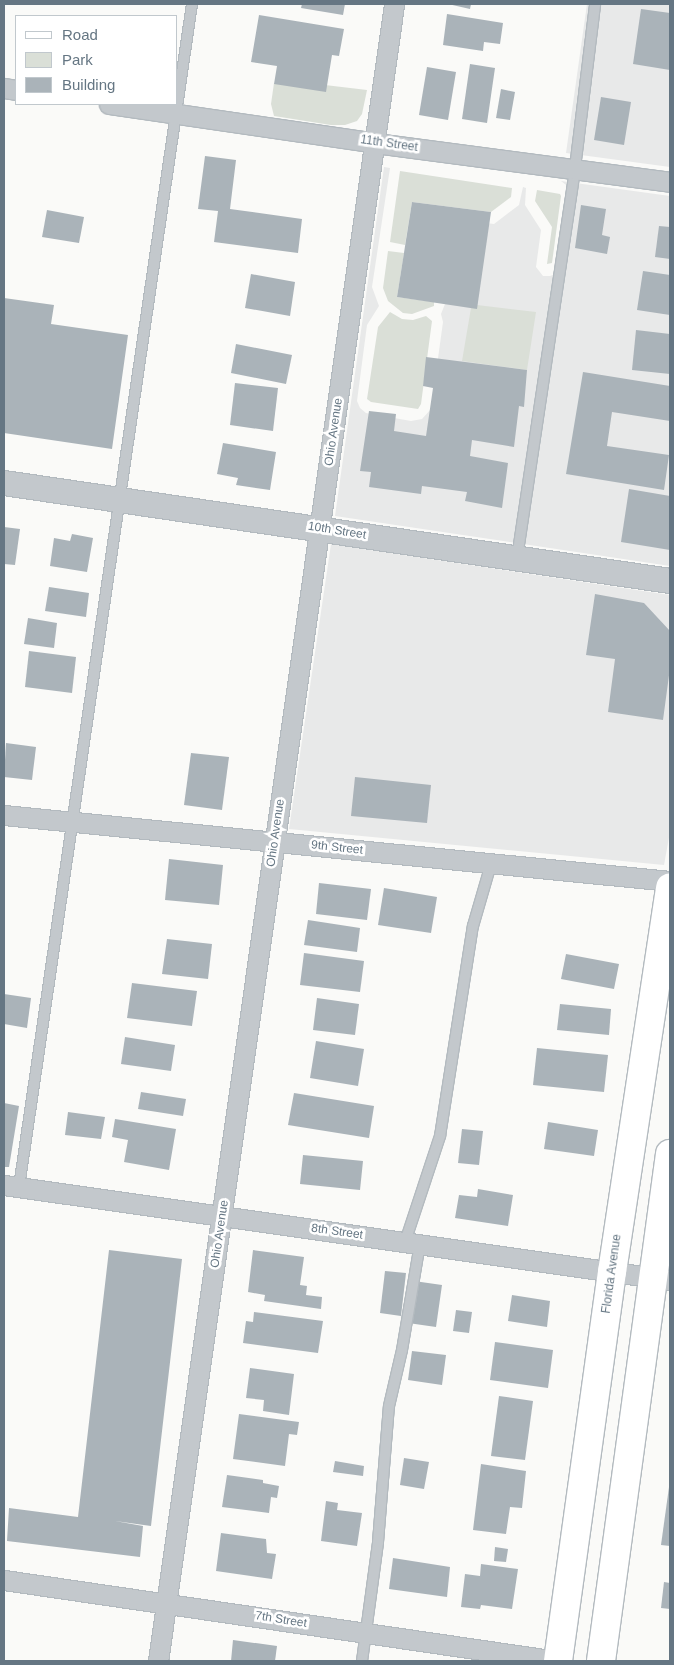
<!DOCTYPE html>
<style>
body{margin:0}
#map{position:relative;width:674px;height:1665px;overflow:hidden;background:#fafaf8;font-family:Helvetica,sans-serif}
div>[style]{position:absolute}
.built>*{inset:0;background:#e8e9e9}
.green>*{inset:0;background:#dadfd7}
.building>*{inset:0;background:#aab3b9}
.roads{filter:drop-shadow(1px 0 #b3babf) drop-shadow(-1px 0 #b3babf) drop-shadow(0 1px #b3babf) drop-shadow(0 -1px #b3babf)}
.service>*{height:10px;margin:-5px;padding:0 5px;transform-origin:5px;border-radius:5px;background:#c3c8cc}
.minor>*{height:19px;margin:-9.5px;padding:0 9.5px;transform-origin:9.5px;border-radius:9.5px;background:#c3c8cc}
.tertiary>*{height:24px;margin:-12px;padding:0 12px;transform-origin:12px;border-radius:12px;background:#c3c8cc}
.secondary>*{height:28px;margin:-14px;padding:0 14px;transform-origin:14px;border-radius:14px;background:#fff}
span{translate:-50% -50%;white-space:nowrap;text-align:center;line-height:1.15;-webkit-text-stroke:5px #fff;paint-order:stroke}
.street-label{font-size:12px;color:#657683}
.frame{position:absolute;inset:0;border:5px solid #657683;pointer-events:none}
.legend{position:absolute;left:15px;top:15px;width:162px;height:90px;box-sizing:border-box;background:#fff;border:1px solid #c1c8cd;margin:0;padding:6px 9px;list-style:none;font-size:15px;color:#657683}
.legend li{display:flex;align-items:center;gap:10px;height:25px}
.legend b{width:25px;border:1px solid #c1c8cd}
</style>
<div id="map">
<div class="built">
<div style="clip-path:polygon(587px 4px,670px 4px,670px 167px,566px 153px)"></div>
<div style="clip-path:polygon(384px 167px,390px 168px,372px 287px,379px 306px,367px 325px,357px 401px,360px 408px,366px 413px,411px 421px,422px 419px,431px 409px,443px 322px,441px 314px,445px 304px,421px 215px,494px 224px,519px 205px,523px 187px,526px 188px,525px 205px,541px 230px,536px 267px,543px 276px,550px 276px,558px 273px,570px 188px,561px 181px,670px 196px,670px 566px,335px 516px)"></div>
<div style="clip-path:polygon(331px 544px,670px 595px,670px 832px,664px 865px,289px 829px)"></div>
</div>
<div class="green">
<div style="clip-path:polygon(274px 83px,325px 85px,367px 90px,362px 114px,357px 121px,345px 125px,331px 125px,274px 116px,271px 104px)"></div>
<div style="clip-path:polygon(400px 171px,512px 188px,511px 197px,491px 212px,412px 202px,405px 245px,390px 242px)"></div>
<div style="clip-path:polygon(537px 190px,560px 194px,561px 196px,552px 263px,547px 264px,552px 227px,535px 201px)"></div>
<div style="clip-path:polygon(388px 251px,404px 253px,397px 297px,434px 302px,434px 306px,412px 314px,403px 313px,388px 301px,383px 288px)"></div>
<div style="clip-path:polygon(477px 305px,536px 312px,527px 370px,462px 361px,471px 308px)"></div>
<div style="clip-path:polygon(390px 312px,402px 319px,413px 320px,426px 316px,432px 321px,421px 404px,418px 409px,371px 402px,367px 399px,378px 327px)"></div>
</div>
<div class="building">
<div style="clip-path:polygon(302px 4px,345px 4px,343px 15px,301px 8px)"></div>
<div style="clip-path:polygon(448px 4px,471px 4px,470px 9px)"></div>
<div style="clip-path:polygon(641px 9px,670px 13px,670px 70px,633px 64px)"></div>
<div style="clip-path:polygon(447px 14px,503px 23px,500px 44px,484px 42px,483px 51px,443px 45px)"></div>
<div style="clip-path:polygon(259px 15px,344px 29px,339px 56px,332px 55px,326px 92px,274px 84px,277px 66px,251px 62px)"></div>
<div style="clip-path:polygon(470px 64px,495px 68px,487px 123px,462px 119px)"></div>
<div style="clip-path:polygon(427px 67px,456px 72px,448px 120px,419px 115px)"></div>
<div style="clip-path:polygon(501px 89px,515px 92px,510px 120px,496px 118px)"></div>
<div style="clip-path:polygon(601px 97px,631px 102px,624px 145px,594px 140px)"></div>
<div style="clip-path:polygon(205px 156px,236px 160px,230px 209px,302px 219px,298px 253px,214px 242px,218px 211px,198px 209px)"></div>
<div style="clip-path:polygon(412px 202px,491px 212px,477px 309px,397px 297px)"></div>
<div style="clip-path:polygon(581px 205px,606px 209px,602px 235px,610px 237px,607px 254px,575px 248px)"></div>
<div style="clip-path:polygon(47px 210px,84px 217px,79px 243px,42px 237px)"></div>
<div style="clip-path:polygon(659px 226px,670px 227px,670px 259px,655px 257px)"></div>
<div style="clip-path:polygon(643px 271px,670px 275px,670px 315px,637px 310px)"></div>
<div style="clip-path:polygon(251px 274px,295px 282px,290px 316px,245px 308px)"></div>
<div style="clip-path:polygon(4px 298px,54px 305px,51px 324px,128px 335px,112px 449px,4px 433px)"></div>
<div style="clip-path:polygon(636px 330px,670px 334px,670px 374px,632px 370px)"></div>
<div style="clip-path:polygon(236px 344px,292px 355px,286px 384px,231px 373px)"></div>
<div style="clip-path:polygon(426px 357px,527px 370px,524px 407px,519px 406px,514px 447px,472px 440px,470px 456px,508px 463px,502px 508px,465px 501px,467px 492px,422px 486px,421px 494px,369px 487px,371px 472px,360px 471px,369px 411px,396px 414px,394px 431px,426px 436px,433px 388px,423px 386px)"></div>
<div style="clip-path:polygon(583px 372px,670px 386px,670px 421px,612px 412px,607px 446px,669px 455px,664px 490px,566px 474px)"></div>
<div style="clip-path:polygon(235px 383px,278px 388px,273px 431px,230px 425px)"></div>
<div style="clip-path:polygon(223px 443px,276px 452px,270px 490px,236px 485px,238px 478px,217px 474px)"></div>
<div style="clip-path:polygon(629px 489px,670px 496px,670px 550px,621px 542px)"></div>
<div style="clip-path:polygon(4px 527px,20px 529px,15px 565px,4px 564px)"></div>
<div style="clip-path:polygon(72px 534px,93px 538px,87px 572px,50px 566px,54px 538px,70px 541px)"></div>
<div style="clip-path:polygon(49px 587px,89px 593px,86px 617px,45px 611px)"></div>
<div style="clip-path:polygon(595px 594px,644px 603px,670px 631px,670px 668px,663px 720px,608px 712px,615px 659px,586px 655px)"></div>
<div style="clip-path:polygon(28px 618px,57px 623px,54px 648px,24px 644px)"></div>
<div style="clip-path:polygon(29px 651px,76px 657px,72px 693px,25px 687px)"></div>
<div style="clip-path:polygon(6px 743px,36px 747px,32px 780px,4px 777px)"></div>
<div style="clip-path:polygon(191px 753px,229px 757px,222px 810px,184px 805px)"></div>
<div style="clip-path:polygon(355px 777px,431px 785px,427px 823px,351px 816px)"></div>
<div style="clip-path:polygon(169px 859px,223px 865px,219px 905px,165px 900px)"></div>
<div style="clip-path:polygon(319px 883px,371px 889px,367px 920px,316px 914px)"></div>
<div style="clip-path:polygon(384px 888px,437px 897px,431px 933px,378px 925px)"></div>
<div style="clip-path:polygon(308px 920px,360px 928px,357px 952px,304px 945px)"></div>
<div style="clip-path:polygon(167px 939px,212px 944px,208px 979px,162px 974px)"></div>
<div style="clip-path:polygon(304px 953px,364px 961px,360px 992px,300px 985px)"></div>
<div style="clip-path:polygon(566px 954px,619px 964px,614px 989px,561px 979px)"></div>
<div style="clip-path:polygon(132px 983px,197px 991px,192px 1026px,127px 1018px)"></div>
<div style="clip-path:polygon(4px 994px,31px 998px,27px 1028px,4px 1024px)"></div>
<div style="clip-path:polygon(317px 998px,359px 1004px,355px 1035px,313px 1030px)"></div>
<div style="clip-path:polygon(560px 1004px,611px 1009px,609px 1035px,557px 1030px)"></div>
<div style="clip-path:polygon(125px 1037px,175px 1045px,171px 1071px,121px 1064px)"></div>
<div style="clip-path:polygon(316px 1041px,364px 1049px,358px 1086px,310px 1078px)"></div>
<div style="clip-path:polygon(537px 1048px,608px 1055px,604px 1092px,533px 1085px)"></div>
<div style="clip-path:polygon(141px 1092px,186px 1099px,183px 1116px,138px 1109px)"></div>
<div style="clip-path:polygon(294px 1093px,374px 1106px,369px 1138px,288px 1125px)"></div>
<div style="clip-path:polygon(4px 1103px,19px 1106px,9px 1167px,4px 1167px)"></div>
<div style="clip-path:polygon(68px 1112px,105px 1117px,101px 1139px,65px 1135px)"></div>
<div style="clip-path:polygon(115px 1119px,176px 1129px,169px 1170px,124px 1162px,128px 1140px,112px 1137px)"></div>
<div style="clip-path:polygon(548px 1122px,598px 1130px,594px 1156px,544px 1149px)"></div>
<div style="clip-path:polygon(462px 1129px,483px 1131px,479px 1165px,458px 1163px)"></div>
<div style="clip-path:polygon(303px 1155px,363px 1161px,360px 1190px,300px 1184px)"></div>
<div style="clip-path:polygon(478px 1189px,513px 1195px,508px 1226px,455px 1218px,459px 1195px,477px 1197px)"></div>
<div style="clip-path:polygon(109px 1250px,182px 1259px,151px 1526px,115px 1521px,143px 1526px,140px 1557px,7px 1541px,9px 1508px,78px 1517px)"></div>
<div style="clip-path:polygon(253px 1250px,304px 1257px,300px 1285px,307px 1286px,306px 1295px,322px 1297px,321px 1309px,264px 1301px,265px 1295px,248px 1292px)"></div>
<div style="clip-path:polygon(385px 1271px,406px 1273px,401px 1316px,380px 1313px)"></div>
<div style="clip-path:polygon(414px 1281px,442px 1285px,436px 1327px,408px 1323px)"></div>
<div style="clip-path:polygon(512px 1295px,550px 1301px,547px 1327px,508px 1321px)"></div>
<div style="clip-path:polygon(456px 1310px,472px 1312px,469px 1333px,453px 1331px)"></div>
<div style="clip-path:polygon(254px 1312px,323px 1321px,318px 1353px,243px 1343px,246px 1321px,253px 1322px)"></div>
<div style="clip-path:polygon(495px 1342px,553px 1350px,548px 1388px,490px 1380px)"></div>
<div style="clip-path:polygon(412px 1351px,446px 1355px,442px 1385px,408px 1380px)"></div>
<div style="clip-path:polygon(250px 1368px,294px 1374px,289px 1415px,263px 1411px,264px 1400px,246px 1398px)"></div>
<div style="clip-path:polygon(499px 1396px,533px 1401px,525px 1460px,491px 1456px)"></div>
<div style="clip-path:polygon(239px 1414px,299px 1422px,297px 1435px,289px 1434px,285px 1466px,233px 1459px)"></div>
<div style="clip-path:polygon(404px 1458px,429px 1462px,424px 1489px,400px 1485px)"></div>
<div style="clip-path:polygon(335px 1461px,364px 1466px,363px 1476px,333px 1472px)"></div>
<div style="clip-path:polygon(481px 1464px,526px 1471px,522px 1508px,510px 1507px,506px 1534px,473px 1530px)"></div>
<div style="clip-path:polygon(227px 1475px,263px 1480px,263px 1483px,279px 1486px,277px 1498px,271px 1497px,269px 1513px,222px 1507px)"></div>
<div style="clip-path:polygon(669px 1487px,670px 1487px,670px 1546px,661px 1545px)"></div>
<div style="clip-path:polygon(326px 1501px,338px 1503px,337px 1510px,362px 1513px,357px 1546px,321px 1541px)"></div>
<div style="clip-path:polygon(221px 1533px,266px 1539px,267px 1553px,276px 1554px,272px 1579px,216px 1571px)"></div>
<div style="clip-path:polygon(495px 1547px,508px 1549px,506px 1562px,494px 1561px)"></div>
<div style="clip-path:polygon(393px 1558px,450px 1567px,447px 1597px,389px 1589px)"></div>
<div style="clip-path:polygon(481px 1564px,518px 1569px,512px 1609px,481px 1605px,480px 1609px,461px 1607px,465px 1574px,480px 1576px)"></div>
<div style="clip-path:polygon(664px 1582px,670px 1583px,670px 1609px,661px 1608px)"></div>
<div style="clip-path:polygon(233px 1640px,277px 1646px,275px 1661px,231px 1661px)"></div>
</div>
<div class="roads">
<div class="service">
<div style="left:517px;top:558px;width:394px;rotate:-81.5deg"></div>
<div style="left:575px;top:168px;width:165px;rotate:-83deg"></div>
<div style="left:19px;top:1187px;width:1196px;rotate:-81.68deg"></div>
<div style="left:405px;top:1242px;width:112px;rotate:-71.7deg"></div>
<div style="left:440px;top:1136px;width:213px;rotate:-81.1deg"></div>
<div style="left:473px;top:926px;width:65px;rotate:-73.8deg"></div>
<div style="left:362px;top:1661px;width:120px;rotate:-82.3deg"></div>
<div style="left:378px;top:1542px;width:136px;rotate:-85.4deg"></div>
<div style="left:389px;top:1406px;width:57px;rotate:-76.9deg"></div>
<div style="left:402px;top:1350px;width:108px;rotate:-80.4deg"></div>
</div>
<div class="minor">
<div style="left:4px;top:88px;width:12px;rotate:9deg"></div>
<div style="left:109px;top:104px;width:269px;rotate:8.3deg"></div>
<div style="left:375px;top:143px;width:298px;rotate:7.5deg"></div>
<div style="left:4px;top:815px;width:669px;rotate:5.66deg"></div>
<div style="left:4px;top:1185px;width:673px;rotate:8.12deg"></div>
<div style="left:4px;top:1580px;width:559px;rotate:8.33deg"></div>
<div style="left:158px;top:1661px;width:1674px;rotate:-81.89deg"></div>
</div>
<div class="tertiary">
<div style="left:4px;top:483px;width:673px;rotate:8.37deg"></div>
</div>
<div class="secondary">
<div style="left:558px;top:1661px;width:393px;rotate:-82.1deg"></div>
<div style="left:612px;top:1272px;width:389px;rotate:-81.4deg"></div>
<div style="left:601px;top:1661px;width:512px;rotate:-82.25deg"></div>
</div>
</div>
<div class="street-label">
<span style="left:389px;top:144px;rotate:8deg">11th Street</span>
<span style="left:334px;top:432px;rotate:-82deg">Ohio Avenue</span>
<span style="left:337px;top:531px;rotate:9deg">10th Street</span>
<span style="left:276px;top:833px;rotate:-82deg">Ohio Avenue</span>
<span style="left:337px;top:848px;rotate:6deg">9th Street</span>
<span style="left:337px;top:1232px;rotate:8deg">8th Street</span>
<span style="left:220px;top:1234px;rotate:-82deg">Ohio Avenue</span>
<span style="left:612px;top:1274px;rotate:-82deg">Florida Avenue</span>
<span style="left:281px;top:1620px;rotate:9deg">7th Street</span>
</div>
<div class="frame"></div>
<ul class="legend">
<li><b style="height:6px;background:#fff"></b>Road</li>
<li><b style="height:14px;background:#dadfd7"></b>Park</li>
<li><b style="height:14px;background:#aab3b9"></b>Building</li>
</ul>
</div>
